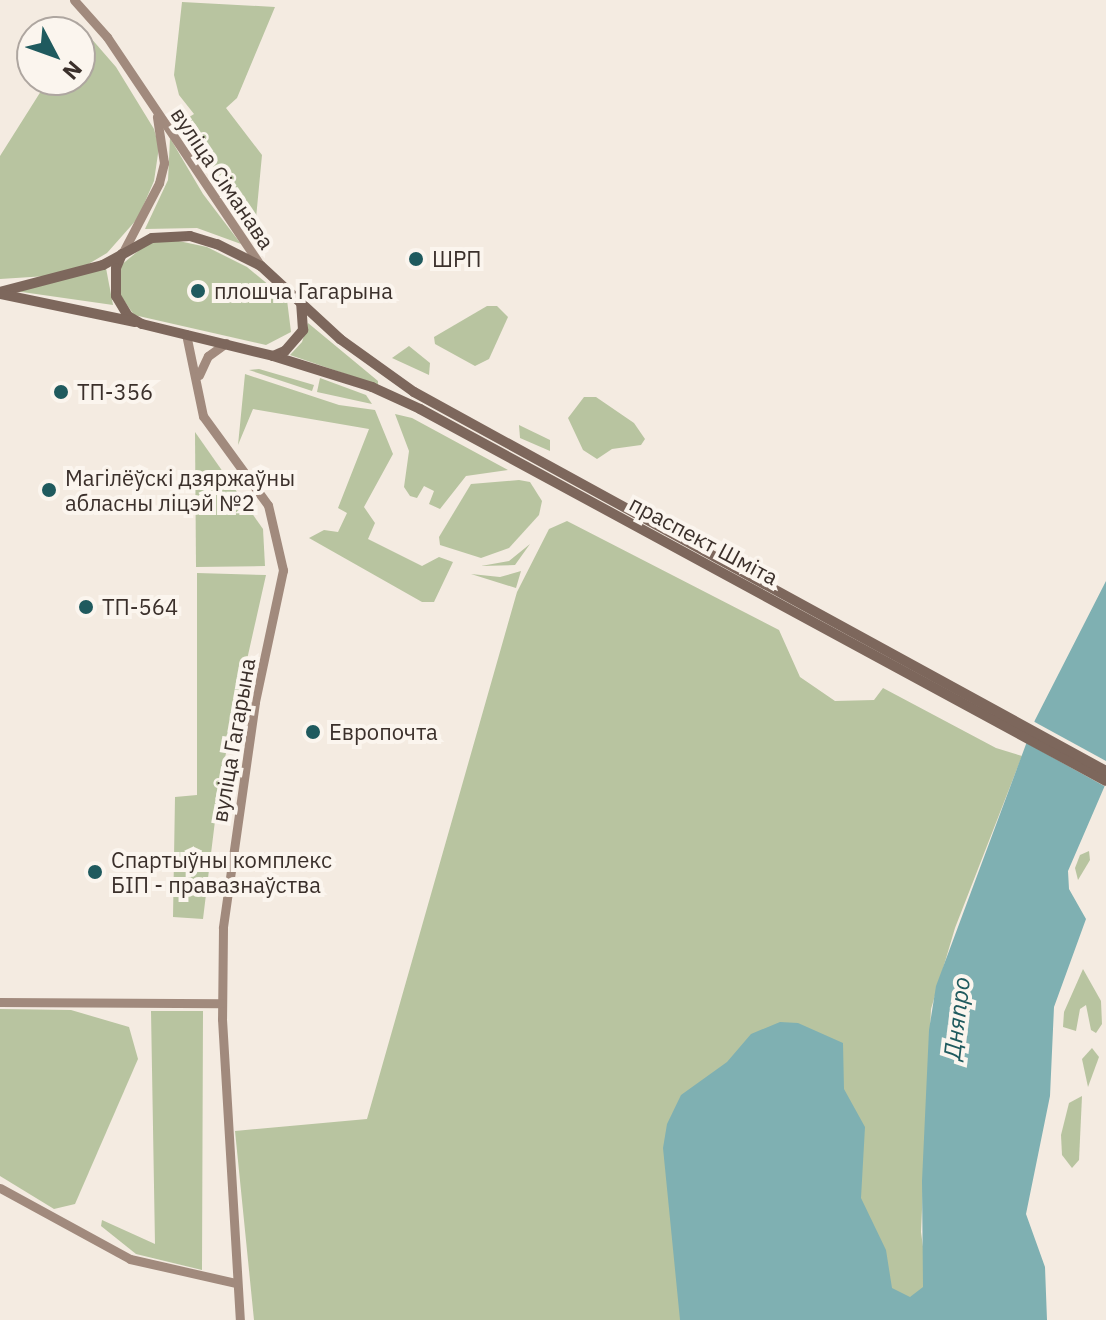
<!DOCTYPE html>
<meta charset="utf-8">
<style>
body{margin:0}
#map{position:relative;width:1106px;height:1320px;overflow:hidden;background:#f4ebe1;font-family:"IBM Plex Sans",sans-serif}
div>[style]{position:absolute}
.green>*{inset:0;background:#b8c4a0}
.water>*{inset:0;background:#7fb0b2}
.pier>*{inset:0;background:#f4ebe1}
.secondary>*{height:9px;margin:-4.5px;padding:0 4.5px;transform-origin:4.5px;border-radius:4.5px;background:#a18a7d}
.primary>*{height:10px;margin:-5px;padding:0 5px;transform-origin:5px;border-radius:5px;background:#7d675c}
.dots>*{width:22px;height:22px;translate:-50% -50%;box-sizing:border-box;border:4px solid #fbf5ee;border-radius:50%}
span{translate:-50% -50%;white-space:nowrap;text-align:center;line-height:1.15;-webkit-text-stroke:8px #fbf5ee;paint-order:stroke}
.street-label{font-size:22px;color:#3b302b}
.poi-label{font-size:22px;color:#3b302b}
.left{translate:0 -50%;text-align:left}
.water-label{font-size:24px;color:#1f5a5e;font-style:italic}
.north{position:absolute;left:16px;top:16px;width:80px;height:80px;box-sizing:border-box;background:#fbf5ee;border:2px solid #aea6a0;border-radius:50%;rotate:131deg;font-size:22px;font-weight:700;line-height:32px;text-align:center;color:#3b302b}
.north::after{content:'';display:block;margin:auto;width:28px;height:36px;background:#1f5a5e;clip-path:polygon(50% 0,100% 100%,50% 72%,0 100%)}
</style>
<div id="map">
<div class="green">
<div style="clip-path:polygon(182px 2px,275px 7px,237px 98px,226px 108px,262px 155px,255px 229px,183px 121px,194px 114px,179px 95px,174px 75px)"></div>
<div style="clip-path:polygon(83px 29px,116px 67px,154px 129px,159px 147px,154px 181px,138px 218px,107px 253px,85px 266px,47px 276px,0 279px,0 156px,48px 80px,80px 80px)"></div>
<div style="clip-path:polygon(170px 138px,203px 194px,241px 244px,197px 228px,145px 229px,168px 180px)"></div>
<div style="clip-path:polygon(174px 240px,207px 247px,247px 267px,287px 300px,291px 332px,266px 345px,134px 315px,121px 296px,120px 266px,149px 242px)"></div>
<div style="clip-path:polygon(106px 268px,113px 305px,15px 291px)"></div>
<div style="clip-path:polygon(487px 306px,497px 306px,508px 317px,489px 359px,475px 366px,435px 344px,434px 337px)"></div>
<div style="clip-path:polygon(308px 323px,378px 381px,378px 385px,290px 355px,302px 342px)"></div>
<div style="clip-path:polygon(409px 346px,430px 363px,429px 375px,392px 358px)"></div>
<div style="clip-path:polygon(259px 369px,314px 385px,312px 391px,249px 370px)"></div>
<div style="clip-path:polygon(245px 374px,339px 405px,375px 410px,393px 454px,364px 507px,375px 523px,368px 539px,422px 566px,439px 557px,453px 562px,434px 602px,422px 602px,309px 538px,324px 530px,338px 532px,347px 513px,338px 508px,369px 429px,253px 409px,238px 445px)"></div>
<div style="clip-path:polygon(320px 378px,366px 395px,372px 404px,317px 392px)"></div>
<div style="clip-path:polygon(584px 397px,596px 397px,634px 423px,645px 439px,641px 445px,612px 449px,597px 459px,583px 450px,568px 418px)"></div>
<div style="clip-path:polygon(395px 414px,412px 418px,508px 470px,466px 476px,440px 509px,429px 504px,434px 491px,424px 486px,417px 498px,410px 496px,404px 487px,409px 451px)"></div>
<div style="clip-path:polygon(519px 425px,550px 440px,550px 451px,520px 438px)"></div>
<div style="clip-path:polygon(195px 432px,263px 529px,265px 566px,196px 567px)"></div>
<div style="clip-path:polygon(519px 480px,530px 482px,542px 501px,539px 515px,509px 548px,481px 558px,440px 545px,439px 537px,471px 484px)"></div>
<div style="clip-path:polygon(567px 521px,779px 630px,800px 677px,835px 701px,874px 700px,883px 688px,996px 748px,1022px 756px,955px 928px,931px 1009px,921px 1232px,933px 1320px,254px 1320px,235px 1131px,367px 1119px,517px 592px,549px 529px)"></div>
<div style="clip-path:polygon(530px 544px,515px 565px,481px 566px,509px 561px)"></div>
<div style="clip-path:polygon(521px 571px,516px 588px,471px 574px,500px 577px)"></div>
<div style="clip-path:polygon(197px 573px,266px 575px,220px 780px,203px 919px,173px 917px,175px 797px,197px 795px)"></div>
<div style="clip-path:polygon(1089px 851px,1090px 860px,1078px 880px,1075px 868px,1080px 855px)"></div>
<div style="clip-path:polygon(1083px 969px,1101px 1001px,1102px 1024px,1096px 1033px,1091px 1030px,1086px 1005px,1080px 1009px,1076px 1031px,1063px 1027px,1064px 1012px)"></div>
<div style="clip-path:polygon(0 1009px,71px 1010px,129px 1027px,138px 1059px,75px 1204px,54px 1209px,0 1176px)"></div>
<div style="clip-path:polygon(151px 1011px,203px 1011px,202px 1270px,136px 1254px,101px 1226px,102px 1220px,155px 1244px)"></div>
<div style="clip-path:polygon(1092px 1048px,1099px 1057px,1088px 1087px,1082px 1059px)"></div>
<div style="clip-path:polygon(1082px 1096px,1079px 1160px,1072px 1168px,1062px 1155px,1061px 1135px,1069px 1103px)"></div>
</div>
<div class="water">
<div style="clip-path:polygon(1106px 581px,1106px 783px,1068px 871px,1069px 889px,1086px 919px,1054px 1007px,1050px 1096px,1026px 1214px,1045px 1267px,1047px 1320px,680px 1320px,663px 1148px,667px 1124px,681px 1095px,727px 1062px,751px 1034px,780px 1022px,798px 1023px,843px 1043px,844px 1089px,865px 1127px,861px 1198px,886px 1250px,892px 1288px,910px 1297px,923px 1287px,922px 1181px,929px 1030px,936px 986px,1035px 720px)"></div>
</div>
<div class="pier">
<div style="clip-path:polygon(1031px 720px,1106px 761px,1106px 787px,1023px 741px)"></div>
</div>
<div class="secondary">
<div style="left:74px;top:0;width:50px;rotate:48.3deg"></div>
<div style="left:107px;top:37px;width:275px;rotate:56.1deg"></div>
<div style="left:123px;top:252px;width:78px;rotate:-62.4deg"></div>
<div style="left:159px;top:183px;width:21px;rotate:-76deg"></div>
<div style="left:164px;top:163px;width:47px;rotate:-98.7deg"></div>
<div style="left:186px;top:334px;width:84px;rotate:78.3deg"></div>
<div style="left:203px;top:416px;width:110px;rotate:53.9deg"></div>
<div style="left:268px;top:505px;width:67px;rotate:77deg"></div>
<div style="left:283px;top:570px;width:135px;rotate:102deg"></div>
<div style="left:255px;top:702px;width:228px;rotate:98.1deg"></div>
<div style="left:223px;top:928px;width:91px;rotate:90.6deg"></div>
<div style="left:222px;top:1019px;width:302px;rotate:86.6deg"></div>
<div style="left:199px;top:375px;width:21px;rotate:-65deg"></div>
<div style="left:208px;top:356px;width:22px;rotate:-36deg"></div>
<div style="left:0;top:1002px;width:222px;rotate:0.3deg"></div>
<div style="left:0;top:1188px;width:148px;rotate:28.6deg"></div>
<div style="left:130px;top:1259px;width:109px;rotate:12.8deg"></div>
</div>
<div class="primary">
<div style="left:122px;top:254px;width:15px;rotate:113deg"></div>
<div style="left:116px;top:268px;width:28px;rotate:90deg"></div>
<div style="left:116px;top:296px;width:23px;rotate:59deg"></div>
<div style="left:128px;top:316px;width:16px;rotate:30deg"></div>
<div style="left:142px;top:324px;width:135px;rotate:13.7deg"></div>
<div style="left:273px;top:356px;width:104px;rotate:17.4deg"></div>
<div style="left:372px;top:387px;width:53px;rotate:24.6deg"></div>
<div style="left:420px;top:409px;width:780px;rotate:28.47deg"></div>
<div style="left:0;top:292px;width:106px;rotate:-14.7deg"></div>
<div style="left:103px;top:265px;width:56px;rotate:-28.9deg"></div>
<div style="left:152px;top:238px;width:38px;rotate:-3deg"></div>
<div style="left:190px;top:236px;width:28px;rotate:17deg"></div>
<div style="left:217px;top:244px;width:49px;rotate:26.6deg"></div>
<div style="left:261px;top:266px;width:108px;rotate:42.7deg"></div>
<div style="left:340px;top:339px;width:91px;rotate:35.6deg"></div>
<div style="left:414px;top:392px;width:789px;rotate:28.71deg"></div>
<div style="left:0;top:294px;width:138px;rotate:11.7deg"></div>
<div style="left:273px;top:356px;width:13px;rotate:-23deg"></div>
<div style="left:285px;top:351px;width:28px;rotate:-49deg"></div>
<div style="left:303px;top:330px;width:27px;rotate:-94deg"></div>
</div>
<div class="dots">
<div style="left:416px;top:259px;background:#1f5a5e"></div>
<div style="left:198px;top:291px;background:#1f5a5e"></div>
<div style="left:61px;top:392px;background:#1f5a5e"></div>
<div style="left:49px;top:490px;background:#1f5a5e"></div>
<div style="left:86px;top:607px;background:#1f5a5e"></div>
<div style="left:313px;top:732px;background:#1f5a5e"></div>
<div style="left:95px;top:872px;background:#1f5a5e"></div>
</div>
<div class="street-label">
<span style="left:223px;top:178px;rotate:56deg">вуліца Сіманава</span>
<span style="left:704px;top:540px;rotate:28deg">праспект Шміта</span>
<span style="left:233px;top:740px;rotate:-80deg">вуліца Гагарына</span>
</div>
<div class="poi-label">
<span class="left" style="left:432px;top:259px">ШРП</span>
<span class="left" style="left:214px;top:291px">плошча Гагарына</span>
<span class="left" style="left:77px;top:392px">ТП-356</span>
<span class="left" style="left:65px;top:490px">Магілёўскі дзяржаўны<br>абласны ліцэй №2</span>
<span class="left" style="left:102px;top:607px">ТП-564</span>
<span class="left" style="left:329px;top:732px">Европочта</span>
<span class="left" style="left:111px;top:872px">Спартыўны комплекс<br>БІП - правазнаўства</span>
</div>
<div class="water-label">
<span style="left:957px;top:1018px;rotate:-83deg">Дняпро</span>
</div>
<div class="north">N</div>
</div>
